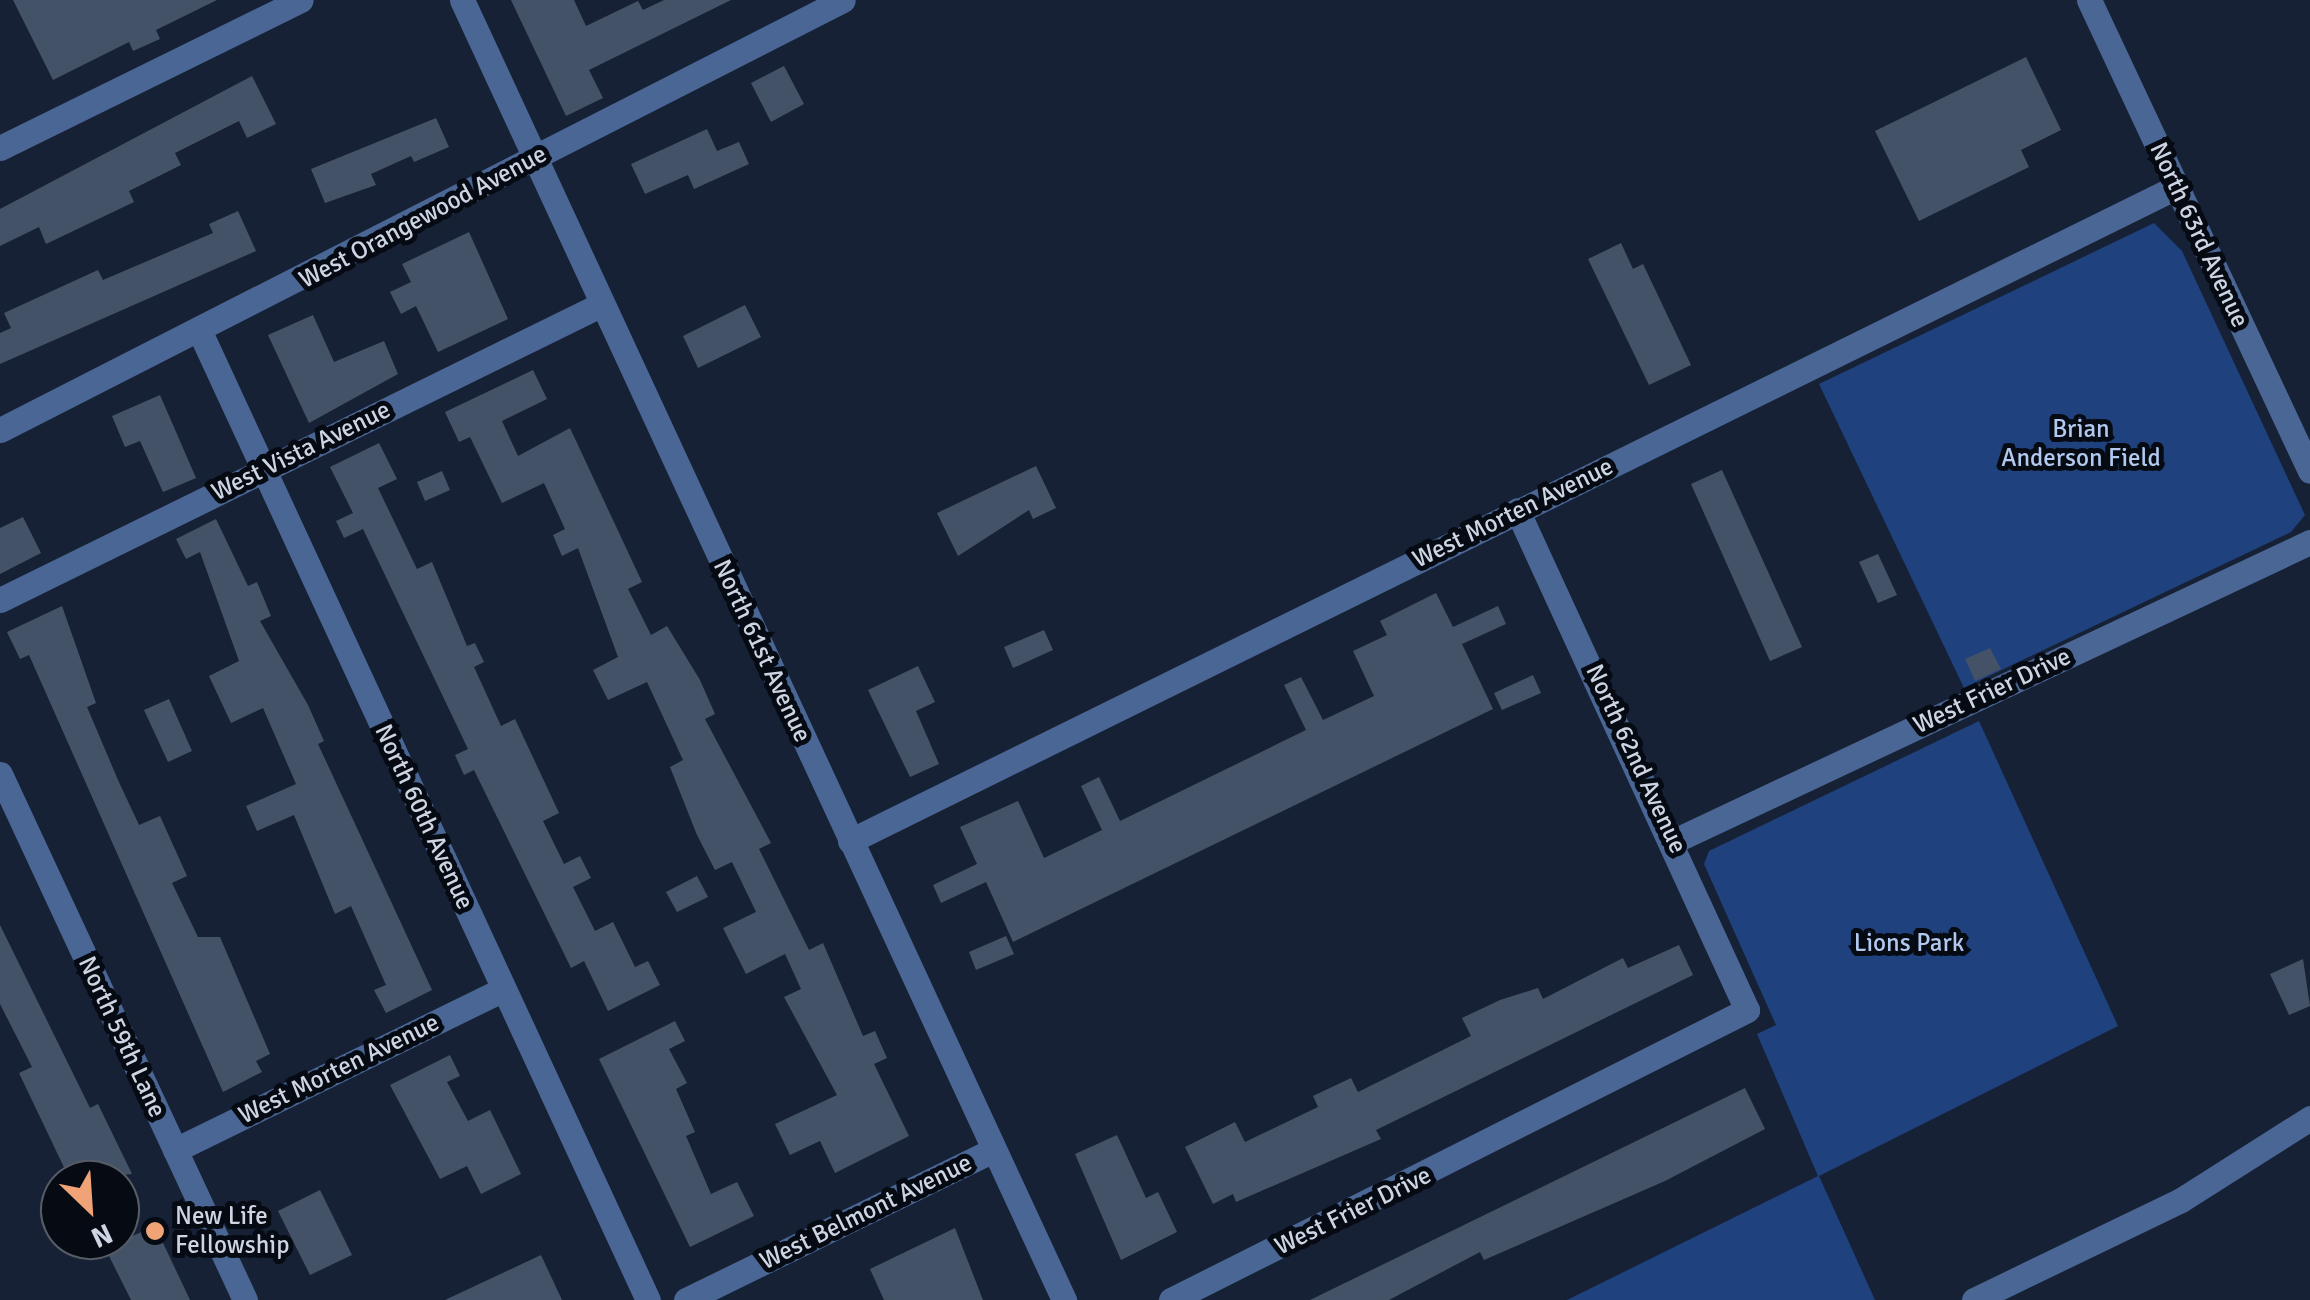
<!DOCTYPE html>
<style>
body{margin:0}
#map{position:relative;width:2310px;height:1300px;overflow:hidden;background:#162135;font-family:Signika,sans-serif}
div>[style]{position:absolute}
.green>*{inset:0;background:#1f417d}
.building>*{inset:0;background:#445268}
.minor>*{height:25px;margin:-12.5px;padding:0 12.5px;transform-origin:12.5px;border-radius:12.5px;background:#4a6694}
.dots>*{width:28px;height:28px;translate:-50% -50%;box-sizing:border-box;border:5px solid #060b13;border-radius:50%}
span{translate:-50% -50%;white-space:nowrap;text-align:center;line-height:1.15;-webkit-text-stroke:10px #060b13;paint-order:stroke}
.street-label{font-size:25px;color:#cdd5e3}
.park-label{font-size:25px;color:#b1c8ef}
.poi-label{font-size:25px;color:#cdd5e3}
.left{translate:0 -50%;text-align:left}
.north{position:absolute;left:40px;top:1160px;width:100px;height:100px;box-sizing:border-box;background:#060b13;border:2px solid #565c66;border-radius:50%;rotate:155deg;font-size:28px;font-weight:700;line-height:40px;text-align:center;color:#cdd5e3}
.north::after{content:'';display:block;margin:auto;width:35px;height:45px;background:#efa377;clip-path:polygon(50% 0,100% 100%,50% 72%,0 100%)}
</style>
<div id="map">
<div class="green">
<div style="clip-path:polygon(2154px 223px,2182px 251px,2305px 515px,2291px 532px,1964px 688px,1819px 384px)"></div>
<div style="clip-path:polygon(1979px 721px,2118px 1026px,1819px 1176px,1875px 1300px,1567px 1300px,1818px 1176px,1757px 1034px,1776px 1025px,1704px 864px,1709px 851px)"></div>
</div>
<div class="building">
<div style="clip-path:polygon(13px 0,217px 0,156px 30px,160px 39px,133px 51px,129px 42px,53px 80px)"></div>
<div style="clip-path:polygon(511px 0,574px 0,586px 26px,638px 1px,643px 10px,664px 0,731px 0,589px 70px,603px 98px,566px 116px)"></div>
<div style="clip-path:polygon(2026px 57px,2061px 130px,2021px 150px,2029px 167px,1919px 221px,1875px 131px)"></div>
<div style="clip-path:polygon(784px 66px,804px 104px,771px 122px,751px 83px)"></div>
<div style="clip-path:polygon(252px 76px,276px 124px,247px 138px,239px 121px,175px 153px,181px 165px,129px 191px,134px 202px,46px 244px,39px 227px,0 246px,0 209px)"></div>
<div style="clip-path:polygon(436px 118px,449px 147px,414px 162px,411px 156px,371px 174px,376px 185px,325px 203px,311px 169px)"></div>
<div style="clip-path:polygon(707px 129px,717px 151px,739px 142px,749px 164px,694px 189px,688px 175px,645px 194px,631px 164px)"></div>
<div style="clip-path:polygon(238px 211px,256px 251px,0 364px,0 333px,11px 328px,4px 313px,98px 270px,103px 280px,213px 233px,209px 224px)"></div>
<div style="clip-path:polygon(469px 232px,508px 319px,438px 352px,416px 306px,401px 314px,390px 292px,411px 282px,402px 264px)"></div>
<div style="clip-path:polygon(1621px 243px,1633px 269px,1643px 264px,1691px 365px,1649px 385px,1588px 259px)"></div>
<div style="clip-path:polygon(745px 305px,761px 337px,698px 368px,683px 336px)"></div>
<div style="clip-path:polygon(313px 315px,334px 362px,384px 341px,398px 374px,309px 423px,268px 335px)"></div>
<div style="clip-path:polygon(533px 370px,547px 399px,502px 421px,518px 456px,570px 428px,642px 582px,628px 589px,651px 635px,667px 626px,700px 680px,715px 714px,705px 719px,771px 843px,759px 849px,809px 950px,823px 943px,863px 1036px,875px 1031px,887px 1058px,874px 1064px,909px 1136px,835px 1173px,820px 1141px,790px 1155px,775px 1124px,837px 1095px,784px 997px,801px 989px,785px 954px,746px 974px,723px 928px,756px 912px,732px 862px,715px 870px,697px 835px,670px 767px,683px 760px,647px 682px,608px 700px,593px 670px,618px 657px,578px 548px,562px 556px,553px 535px,565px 529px,544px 483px,502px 503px,470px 437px,459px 442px,445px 412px)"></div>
<div style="clip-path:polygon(160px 395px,196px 478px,163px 492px,140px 441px,125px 447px,112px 416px)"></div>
<div style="clip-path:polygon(379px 443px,397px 479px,378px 488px,417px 569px,432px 562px,467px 646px,475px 643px,484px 662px,474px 667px,501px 726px,515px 719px,559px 813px,543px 821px,564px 864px,580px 856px,591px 878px,573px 887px,595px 931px,613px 922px,635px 967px,648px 961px,660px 985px,608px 1011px,584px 961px,571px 968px,474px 770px,464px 775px,455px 755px,468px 749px,363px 529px,344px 538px,336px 521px,353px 513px,330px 467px)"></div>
<div style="clip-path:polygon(1036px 466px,1056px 508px,1033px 519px,1029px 510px,958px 556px,937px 513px)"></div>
<div style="clip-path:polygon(1722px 470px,1802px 647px,1770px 661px,1691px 484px)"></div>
<div style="clip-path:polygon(442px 471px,450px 490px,425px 501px,417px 482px)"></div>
<div style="clip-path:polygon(23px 517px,41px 553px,0 574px,0 528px)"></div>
<div style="clip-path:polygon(216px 519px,248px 586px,257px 582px,271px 616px,260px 621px,308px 705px,324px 741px,318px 744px,432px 990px,386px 1013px,374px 990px,386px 985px,351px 906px,335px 914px,294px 815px,257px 831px,246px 806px,296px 784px,263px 708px,231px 723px,209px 676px,239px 661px,200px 552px,186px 559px,176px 539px)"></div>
<div style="clip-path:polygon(1878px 554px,1897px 595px,1878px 603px,1859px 562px)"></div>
<div style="clip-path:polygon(1436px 593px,1453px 627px,1498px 606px,1506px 624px,1462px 644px,1493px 709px,1013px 942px,986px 882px,941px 903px,933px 885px,977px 864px,960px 827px,1018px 801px,1044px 858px,1102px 830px,1081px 786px,1099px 777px,1120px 821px,1306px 730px,1284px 685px,1301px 677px,1323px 720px,1374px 696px,1353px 651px,1387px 635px,1380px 621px)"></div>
<div style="clip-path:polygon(62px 606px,96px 703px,87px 707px,118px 780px,139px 825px,160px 816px,187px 876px,172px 883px,198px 937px,220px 937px,270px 1054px,256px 1061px,262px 1072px,223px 1092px,29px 655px,20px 659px,7px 632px)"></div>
<div style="clip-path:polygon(1044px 630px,1053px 650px,1013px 668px,1004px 647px)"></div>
<div style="clip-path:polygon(1990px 648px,2001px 669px,1975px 681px,1965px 659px)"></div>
<div style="clip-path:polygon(918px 666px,935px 702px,916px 711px,939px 764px,910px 777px,868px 690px)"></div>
<div style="clip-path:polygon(1533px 675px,1541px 693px,1502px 710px,1494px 693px)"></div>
<div style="clip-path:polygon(169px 699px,192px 751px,168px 762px,144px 710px)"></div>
<div style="clip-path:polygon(697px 876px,708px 897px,677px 912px,666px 892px)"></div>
<div style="clip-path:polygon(0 925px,90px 1108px,98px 1104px,132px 1174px,70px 1180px,19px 1073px,32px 1067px,0 1004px)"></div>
<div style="clip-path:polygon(1006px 936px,1014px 954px,976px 970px,969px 952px)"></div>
<div style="clip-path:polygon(1679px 945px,1693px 975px,1376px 1130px,1381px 1139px,1236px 1202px,1233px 1194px,1213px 1204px,1185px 1147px,1235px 1122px,1245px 1142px,1318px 1107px,1313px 1096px,1351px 1078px,1358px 1092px,1471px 1036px,1462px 1018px,1500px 1000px,1538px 988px,1543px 999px,1623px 958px,1628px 968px)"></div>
<div style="clip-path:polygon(2303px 959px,2310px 1006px,2289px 1015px,2270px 974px)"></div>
<div style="clip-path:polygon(675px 1021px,685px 1041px,669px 1049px,687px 1083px,676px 1089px,695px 1132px,686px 1136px,711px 1194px,737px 1182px,754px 1216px,690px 1247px,599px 1059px)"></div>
<div style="clip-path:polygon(450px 1055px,460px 1076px,447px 1082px,468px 1121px,490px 1110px,521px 1174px,481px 1194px,467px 1166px,440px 1179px,390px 1085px)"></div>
<div style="clip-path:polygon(1745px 1088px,1765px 1129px,1665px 1181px,1484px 1260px,1480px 1252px,1389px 1300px,1310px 1300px)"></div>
<div style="clip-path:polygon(1117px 1135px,1146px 1198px,1158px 1192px,1177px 1232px,1121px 1260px,1075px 1154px)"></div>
<div style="clip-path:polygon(320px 1190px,352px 1255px,310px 1275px,278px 1211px)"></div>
<div style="clip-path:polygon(155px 1226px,190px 1300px,131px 1300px,105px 1248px)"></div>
<div style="clip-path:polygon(955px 1228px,983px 1300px,884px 1300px,870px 1269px)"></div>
<div style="clip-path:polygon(541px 1255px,562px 1300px,445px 1300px)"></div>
</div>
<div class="minor">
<div style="left:462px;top:0;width:1433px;rotate:65.15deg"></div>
<div style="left:2089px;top:0;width:520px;rotate:64.86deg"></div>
<div style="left:0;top:148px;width:335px;rotate:-26.2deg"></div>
<div style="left:201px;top:334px;width:1064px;rotate:65.17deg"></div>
<div style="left:0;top:430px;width:946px;rotate:-27.03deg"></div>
<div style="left:0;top:600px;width:671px;rotate:-26.18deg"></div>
<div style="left:0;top:774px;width:580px;rotate:65.02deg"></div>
<div style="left:850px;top:841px;width:1479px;rotate:-26.25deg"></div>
<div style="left:1674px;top:841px;width:703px;rotate:-25.18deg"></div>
<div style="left:175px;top:1150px;width:365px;rotate:-26.1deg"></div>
<div style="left:686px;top:1300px;width:342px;rotate:-26deg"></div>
<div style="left:1171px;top:1300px;width:645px;rotate:-26.72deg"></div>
<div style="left:1747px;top:1010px;width:550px;rotate:-114.7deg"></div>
<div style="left:1974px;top:1300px;width:230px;rotate:-25.8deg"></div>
<div style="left:2181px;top:1200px;width:153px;rotate:-32.4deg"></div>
</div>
<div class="dots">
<div style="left:155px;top:1231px;background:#efa377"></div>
</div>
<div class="street-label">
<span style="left:423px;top:217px;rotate:-28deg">West Orangewood Avenue</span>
<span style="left:2199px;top:235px;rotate:65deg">North 63rd Avenue</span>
<span style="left:301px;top:451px;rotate:-26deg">West Vista Avenue</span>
<span style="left:1513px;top:513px;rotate:-26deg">West Morten Avenue</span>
<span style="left:762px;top:651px;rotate:65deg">North 61st Avenue</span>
<span style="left:1992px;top:691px;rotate:-25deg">West Frier Drive</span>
<span style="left:1636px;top:759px;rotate:65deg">North 62nd Avenue</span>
<span style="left:424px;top:817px;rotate:65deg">North 60th Avenue</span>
<span style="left:122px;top:1037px;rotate:65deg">North 59th Lane</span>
<span style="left:339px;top:1069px;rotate:-26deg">West Morten Avenue</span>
<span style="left:1353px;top:1211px;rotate:-26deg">West Frier Drive</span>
<span style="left:866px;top:1212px;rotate:-26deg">West Belmont Avenue</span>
</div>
<div class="park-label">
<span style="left:2081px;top:444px">Brian<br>Anderson Field</span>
<span style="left:1909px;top:943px">Lions Park</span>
</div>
<div class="poi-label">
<span class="left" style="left:175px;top:1231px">New Life<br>Fellowship</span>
</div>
<div class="north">N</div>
</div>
